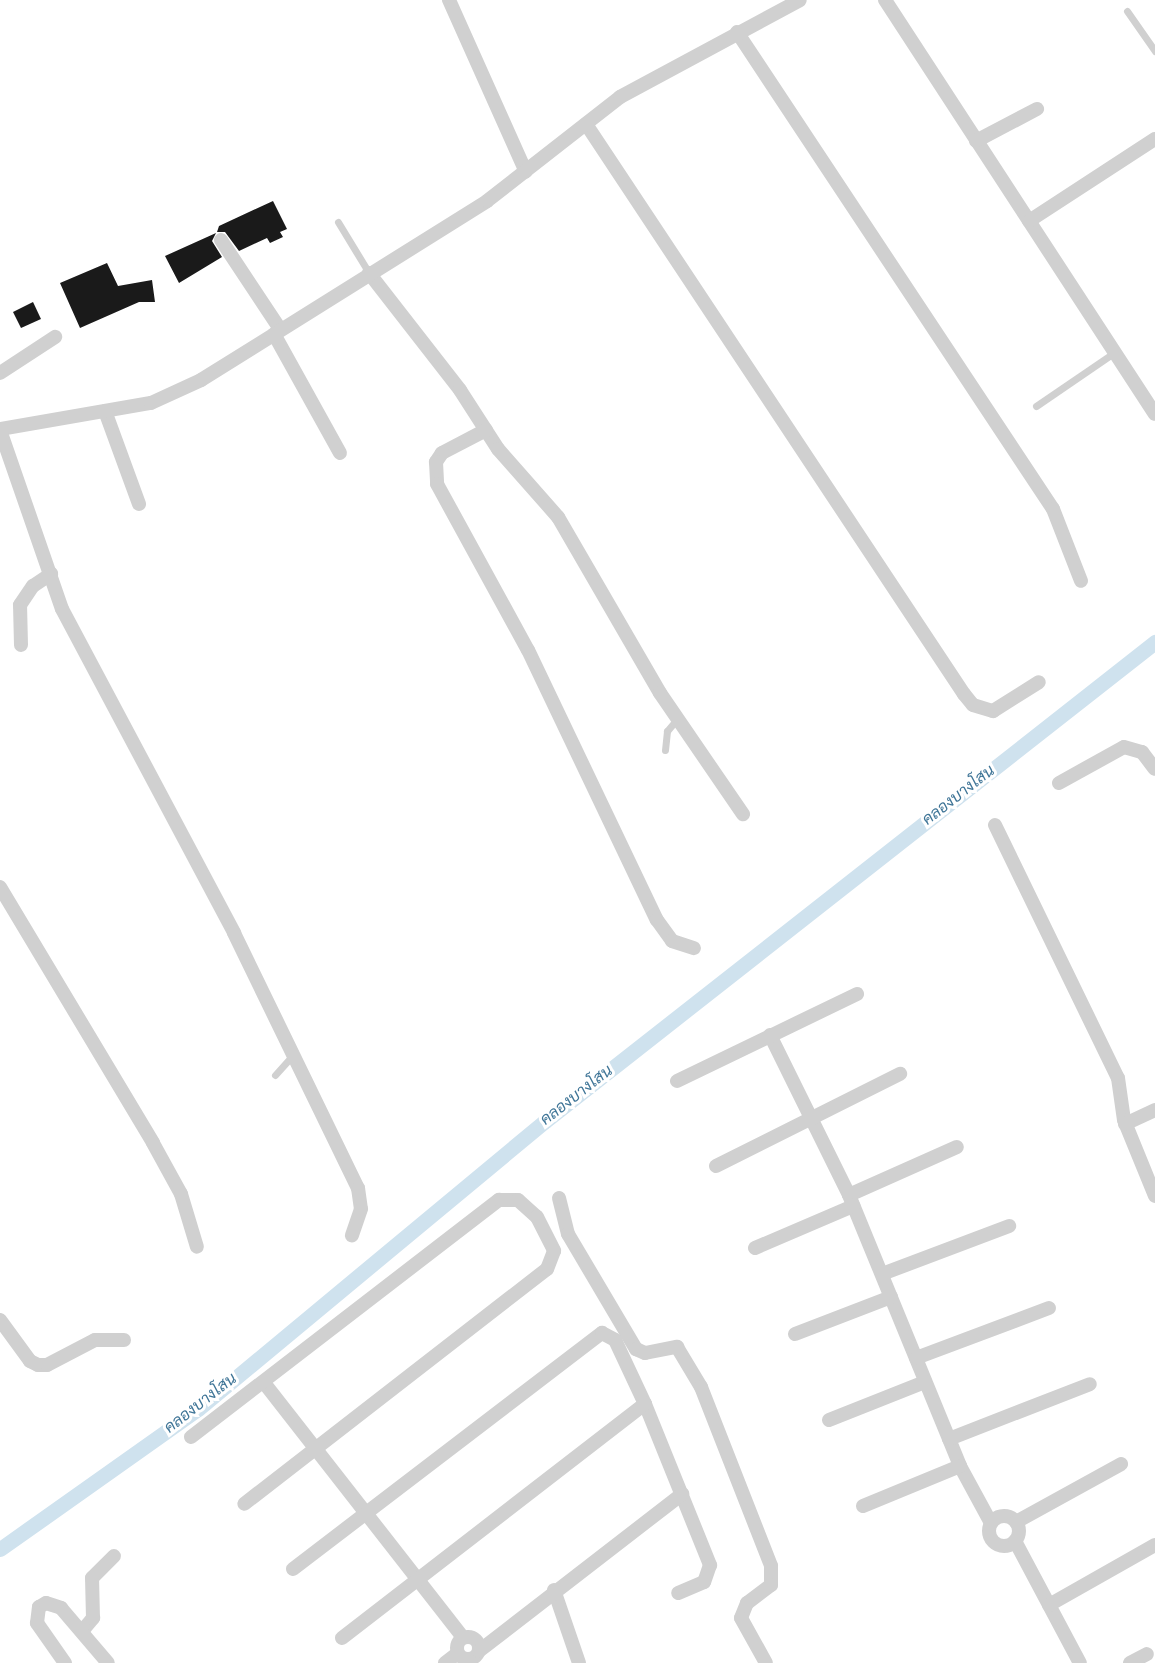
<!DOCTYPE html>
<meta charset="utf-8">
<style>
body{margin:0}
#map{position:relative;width:1155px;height:1663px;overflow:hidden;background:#fff;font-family:Overpass,Sarabun,sans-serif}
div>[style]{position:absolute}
.canal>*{height:15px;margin:-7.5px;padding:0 7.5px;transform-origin:7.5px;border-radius:7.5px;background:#cfe2ee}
.building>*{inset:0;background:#1a1a1a}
.lane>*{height:7px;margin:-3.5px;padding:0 3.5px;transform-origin:3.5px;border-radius:3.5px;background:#d0d0d0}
.street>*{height:14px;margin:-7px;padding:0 7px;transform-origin:7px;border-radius:7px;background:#d0d0d0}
.street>.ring{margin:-7px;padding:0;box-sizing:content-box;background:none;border:14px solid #d0d0d0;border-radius:50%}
span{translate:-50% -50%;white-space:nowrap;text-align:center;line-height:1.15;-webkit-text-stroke:6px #fff;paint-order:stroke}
.water-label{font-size:16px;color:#3f7597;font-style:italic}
</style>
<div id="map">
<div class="canal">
<div style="left:0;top:1549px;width:242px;rotate:-35.3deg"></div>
<div style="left:198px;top:1409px;width:451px;rotate:-39.7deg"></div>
<div style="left:545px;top:1121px;width:776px;rotate:-38.14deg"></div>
</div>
<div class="building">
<div style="clip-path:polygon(273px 201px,287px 229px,280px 232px,283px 237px,270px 243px,267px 238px,239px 251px,225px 232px,217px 232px,219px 226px)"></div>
<div style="clip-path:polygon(216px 233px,212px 241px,222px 257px,179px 283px,165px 256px)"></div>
<div style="clip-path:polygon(107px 263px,118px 286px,152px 280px,155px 302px,139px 302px,80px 328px,60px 283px)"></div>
<div style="clip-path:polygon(33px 302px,41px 319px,21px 328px,13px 312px)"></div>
</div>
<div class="lane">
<div style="left:1127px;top:11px;width:49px;rotate:55deg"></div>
<div style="left:338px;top:222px;width:60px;rotate:58.7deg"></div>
<div style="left:1036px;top:406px;width:96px;rotate:-34.4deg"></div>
<div style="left:665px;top:750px;width:19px;rotate:-84deg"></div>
<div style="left:667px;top:731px;width:17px;rotate:-50deg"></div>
<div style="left:275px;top:1075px;width:28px;rotate:-48deg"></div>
</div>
<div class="street">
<div style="left:449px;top:0;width:188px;rotate:65.9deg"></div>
<div style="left:885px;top:0;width:494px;rotate:56.9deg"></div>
<div style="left:737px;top:32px;width:572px;rotate:56.48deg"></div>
<div style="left:1053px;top:509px;width:77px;rotate:68.7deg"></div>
<div style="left:586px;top:124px;width:684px;rotate:56.45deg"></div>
<div style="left:964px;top:694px;width:14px;rotate:51deg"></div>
<div style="left:973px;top:705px;width:21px;rotate:17deg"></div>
<div style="left:993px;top:711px;width:54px;rotate:-32.2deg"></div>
<div style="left:976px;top:141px;width:69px;rotate:-27.7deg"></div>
<div style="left:1029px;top:221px;width:150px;rotate:-33.1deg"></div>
<div style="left:221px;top:240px;width:107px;rotate:56.5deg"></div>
<div style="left:369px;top:273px;width:148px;rotate:52.1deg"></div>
<div style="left:460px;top:390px;width:70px;rotate:57.2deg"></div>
<div style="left:498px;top:449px;width:91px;rotate:48.6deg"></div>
<div style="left:558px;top:517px;width:203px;rotate:59.9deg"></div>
<div style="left:660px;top:693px;width:147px;rotate:55.6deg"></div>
<div style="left:274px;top:334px;width:136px;rotate:61deg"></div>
<div style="left:0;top:373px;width:66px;rotate:-33.2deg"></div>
<div style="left:105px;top:411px;width:99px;rotate:69.9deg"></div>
<div style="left:0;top:429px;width:153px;rotate:-9.8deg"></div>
<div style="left:151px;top:403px;width:55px;rotate:-24.7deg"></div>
<div style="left:201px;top:380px;width:337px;rotate:-32deg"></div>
<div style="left:487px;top:201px;width:169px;rotate:-38deg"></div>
<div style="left:620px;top:97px;width:204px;rotate:-28.3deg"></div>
<div style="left:0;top:430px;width:189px;rotate:70.9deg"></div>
<div style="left:62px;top:609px;width:367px;rotate:62deg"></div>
<div style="left:234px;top:933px;width:284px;rotate:64.1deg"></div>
<div style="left:358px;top:1188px;width:21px;rotate:82deg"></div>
<div style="left:361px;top:1209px;width:28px;rotate:109deg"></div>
<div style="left:486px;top:430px;width:50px;rotate:152.4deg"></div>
<div style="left:442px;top:453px;width:11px;rotate:124deg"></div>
<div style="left:436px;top:462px;width:22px;rotate:87deg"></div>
<div style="left:437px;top:484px;width:189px;rotate:61.3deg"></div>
<div style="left:528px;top:650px;width:299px;rotate:64.5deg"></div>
<div style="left:657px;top:920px;width:26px;rotate:54deg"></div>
<div style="left:672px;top:941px;width:23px;rotate:18deg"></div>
<div style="left:21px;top:645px;width:40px;rotate:-91.4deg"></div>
<div style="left:20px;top:605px;width:23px;rotate:-56deg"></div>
<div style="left:33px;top:586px;width:22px;rotate:-34deg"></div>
<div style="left:1059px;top:783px;width:74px;rotate:-29deg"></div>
<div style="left:1124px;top:747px;width:19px;rotate:16deg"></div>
<div style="left:1142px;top:752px;width:21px;rotate:53deg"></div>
<div style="left:995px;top:825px;width:281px;rotate:64.1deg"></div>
<div style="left:1118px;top:1078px;width:42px;rotate:81.9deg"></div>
<div style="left:1124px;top:1120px;width:82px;rotate:67.8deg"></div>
<div style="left:0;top:887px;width:298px;rotate:59.1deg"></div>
<div style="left:153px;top:1143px;width:58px;rotate:61.2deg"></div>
<div style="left:181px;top:1194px;width:55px;rotate:73.2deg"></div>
<div style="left:770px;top:1035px;width:178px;rotate:63.7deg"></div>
<div style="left:849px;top:1195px;width:293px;rotate:67.7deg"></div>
<div style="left:960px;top:1466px;width:65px;rotate:61.5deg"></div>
<div style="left:677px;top:1081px;width:200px;rotate:-25.8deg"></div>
<div style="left:1125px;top:1124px;width:33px;rotate:-25deg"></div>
<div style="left:716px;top:1166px;width:206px;rotate:-26.6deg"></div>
<div style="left:849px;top:1195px;width:118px;rotate:-24deg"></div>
<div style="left:559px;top:1198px;width:37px;rotate:76deg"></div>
<div style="left:568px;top:1234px;width:134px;rotate:59.4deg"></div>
<div style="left:636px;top:1349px;width:10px;rotate:24deg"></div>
<div style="left:645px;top:1353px;width:33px;rotate:-11deg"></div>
<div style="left:677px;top:1347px;width:47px;rotate:59deg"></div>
<div style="left:701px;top:1387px;width:192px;rotate:68.6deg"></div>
<div style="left:771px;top:1566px;width:19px;rotate:90deg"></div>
<div style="left:771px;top:1585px;width:30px;rotate:143deg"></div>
<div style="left:747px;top:1603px;width:16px;rotate:112deg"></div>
<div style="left:741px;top:1618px;width:51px;rotate:60.9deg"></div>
<div style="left:755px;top:1248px;width:107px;rotate:-23.2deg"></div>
<div style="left:882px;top:1274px;width:136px;rotate:-20.7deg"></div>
<div style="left:0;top:1320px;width:51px;rotate:53.8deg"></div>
<div style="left:30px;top:1361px;width:9px;rotate:27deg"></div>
<div style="left:38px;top:1365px;width:9px"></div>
<div style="left:47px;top:1365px;width:54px;rotate:-27.5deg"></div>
<div style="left:95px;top:1340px;width:29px"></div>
<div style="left:795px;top:1334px;width:103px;rotate:-21.1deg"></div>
<div style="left:916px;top:1358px;width:142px;rotate:-20.6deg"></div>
<div style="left:265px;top:1384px;width:321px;rotate:52deg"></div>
<div style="left:829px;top:1420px;width:103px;rotate:-21.6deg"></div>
<div style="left:191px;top:1437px;width:389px;rotate:-37.6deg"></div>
<div style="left:499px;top:1200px;width:19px"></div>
<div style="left:518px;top:1200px;width:25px;rotate:42deg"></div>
<div style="left:537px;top:1217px;width:38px;rotate:63deg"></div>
<div style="left:554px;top:1251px;width:19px;rotate:111deg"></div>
<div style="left:547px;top:1269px;width:383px;rotate:142.2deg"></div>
<div style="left:949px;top:1439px;width:151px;rotate:-21.3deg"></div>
<div style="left:863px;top:1506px;width:105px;rotate:-22.4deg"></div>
<div class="ring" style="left:989px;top:1516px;width:16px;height:16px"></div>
<div style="left:1016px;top:1522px;width:120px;rotate:-28.9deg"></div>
<div style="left:1015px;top:1541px;width:138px;rotate:62deg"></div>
<div style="left:293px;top:1569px;width:389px;rotate:-37.4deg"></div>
<div style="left:602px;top:1333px;width:15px;rotate:28deg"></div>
<div style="left:615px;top:1340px;width:71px;rotate:64.9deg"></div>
<div style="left:645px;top:1404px;width:174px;rotate:68deg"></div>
<div style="left:710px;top:1565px;width:18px;rotate:109deg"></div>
<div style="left:704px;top:1582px;width:28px;rotate:157deg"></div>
<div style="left:554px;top:1590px;width:77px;rotate:71.1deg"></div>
<div style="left:1049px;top:1605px;width:122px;rotate:-29.5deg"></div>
<div style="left:83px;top:1630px;width:16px;rotate:-50deg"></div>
<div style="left:93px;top:1618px;width:40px;rotate:-91.4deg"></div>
<div style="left:92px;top:1578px;width:31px;rotate:-45deg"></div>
<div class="ring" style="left:457px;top:1637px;width:8px;height:8px"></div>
<div style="left:342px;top:1638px;width:383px;rotate:-37.7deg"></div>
<div style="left:479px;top:1651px;width:257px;rotate:-37.7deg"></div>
<div style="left:65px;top:1663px;width:49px;rotate:-125deg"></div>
<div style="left:37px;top:1623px;width:16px;rotate:-83deg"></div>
<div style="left:39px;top:1607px;width:8px;rotate:-30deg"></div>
<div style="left:46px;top:1603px;width:16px;rotate:18deg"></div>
<div style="left:61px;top:1608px;width:72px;rotate:49.5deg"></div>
<div style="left:445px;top:1663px;width:16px;rotate:-38deg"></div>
<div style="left:1130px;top:1663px;width:19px;rotate:-28deg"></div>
</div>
<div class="water-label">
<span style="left:959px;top:796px;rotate:-38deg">คลองบางโสน</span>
<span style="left:577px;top:1096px;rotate:-38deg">คลองบางโสน</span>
<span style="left:201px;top:1404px;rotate:-38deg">คลองบางโสน</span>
</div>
</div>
